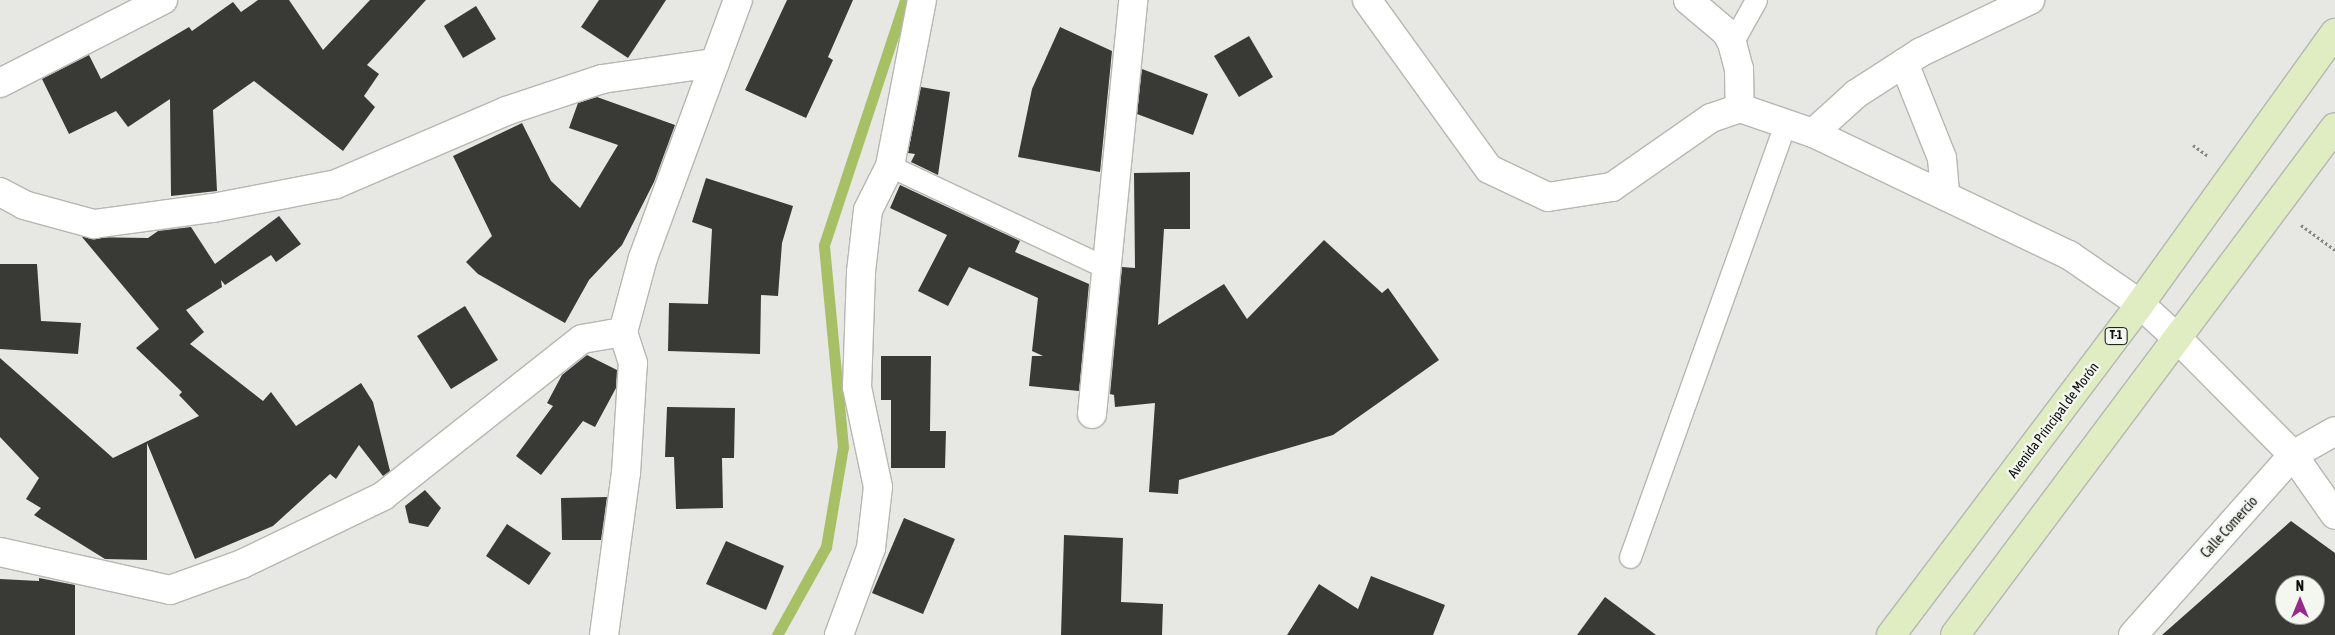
<!DOCTYPE html>
<meta charset="utf-8">
<style>
body{margin:0}
#map{position:relative;width:2335px;height:635px;overflow:hidden;background:#e7e8e3;font-family:"Asap Condensed",sans-serif}
div>[style]{position:absolute}
.stream>*{height:11px;margin:-5.5px;padding:0 5.5px;transform-origin:5.5px;border-radius:5.5px;background:#a7bf65}
.building>*{inset:0;background:#393a36}
.path>*{height:3px;margin-top:-1.5px;transform-origin:0;background:repeating-linear-gradient(90deg,#888985 0 2.5px,transparent 0 5px)}
.roads{filter:drop-shadow(1px 0 #b5b7b2) drop-shadow(-1px 0 #b5b7b2) drop-shadow(0 1px #b5b7b2) drop-shadow(0 -1px #b5b7b2)}
.service>*{height:21px;margin:-10.5px;padding:0 10.5px;transform-origin:10.5px;border-radius:10.5px;background:#fff}
.minor>*{height:28px;margin:-14px;padding:0 14px;transform-origin:14px;border-radius:14px;background:#fff}
.primary>*{height:28px;margin:-14px;padding:0 14px;transform-origin:14px;border-radius:14px;background:#e0edc2}
span{translate:-50% -50%;white-space:nowrap;text-align:center;line-height:1.15;-webkit-text-stroke:5px #f4f6f0;paint-order:stroke}
.shield-label span{padding:1px 4px;background:#f4f6f0;border:1px solid;border-radius:4px;-webkit-text-stroke-width:0}
.shield-label{font-size:12px;color:#0d0e0c;font-weight:700}
.street-label{font-size:14px;color:#0d0e0c}
.north{position:absolute;left:2275px;top:575px;width:50px;height:50px;box-sizing:border-box;background:#f4f6f0;border:1px solid #989995;border-radius:50%;rotate:0deg;font-size:14px;font-weight:700;line-height:20px;text-align:center;color:#0d0e0c}
.north::after{content:'';display:block;margin:auto;width:18px;height:22px;background:#952a8c;clip-path:polygon(50% 0,100% 100%,50% 72%,0 100%)}
</style>
<div id="map">
<div class="stream">
<div style="left:777px;top:635px;width:101px;rotate:-60.9deg"></div>
<div style="left:826px;top:547px;width:101px;rotate:-80.4deg"></div>
<div style="left:843px;top:447px;width:203px;rotate:-95.4deg"></div>
<div style="left:824px;top:245px;width:258px;rotate:-71.7deg"></div>
</div>
<div class="building">
<div style="clip-path:polygon(258px 0,289px 0,323px 50px,370px 0,426px 0,367px 65px,379px 74px,364px 96px,375px 107px,343px 151px,254px 81px,213px 110px,217px 191px,171px 196px,170px 99px,128px 127px,116px 111px,69px 134px,42px 79px,89px 55px,101px 79px,189px 27px,192px 31px,233px 2px,241px 12px)"></div>
<div style="clip-path:polygon(599px 0,666px 0,628px 58px,581px 27px)"></div>
<div style="clip-path:polygon(787px 0,853px 0,828px 57px,833px 60px,806px 118px,745px 90px)"></div>
<div style="clip-path:polygon(476px 6px,496px 39px,463px 58px,444px 26px)"></div>
<div style="clip-path:polygon(1060px 27px,1112px 51px,1100px 172px,1018px 157px,1032px 89px)"></div>
<div style="clip-path:polygon(1249px 36px,1273px 77px,1239px 97px,1214px 56px)"></div>
<div style="clip-path:polygon(1142px 69px,1208px 94px,1193px 135px,1137px 114px)"></div>
<div style="clip-path:polygon(921px 87px,950px 92px,938px 175px,911px 162px,915px 154px,908px 153px)"></div>
<div style="clip-path:polygon(597px 97px,675px 125px,654px 182px,622px 245px,589px 280px,565px 323px,478px 274px,466px 262px,492px 236px,453px 156px,522px 123px,551px 181px,580px 208px,618px 145px,569px 128px,578px 103px)"></div>
<div style="clip-path:polygon(1190px 172px,1190px 229px,1164px 229px,1158px 325px,1224px 284px,1247px 319px,1324px 240px,1382px 293px,1388px 288px,1439px 360px,1333px 435px,1179px 480px,1178px 494px,1149px 492px,1155px 403px,1115px 407px,1114px 395px,1110px 394px,1122px 267px,1135px 268px,1134px 173px)"></div>
<div style="clip-path:polygon(706px 178px,793px 206px,782px 243px,778px 296px,761px 295px,760px 354px,668px 351px,669px 303px,708px 304px,712px 229px,692px 222px)"></div>
<div style="clip-path:polygon(900px 185px,1020px 241px,1015px 252px,1089px 284px,1079px 391px,1029px 386px,1032px 356px,1043px 356px,1032px 351px,1038px 298px,969px 267px,948px 306px,918px 291px,947px 235px,890px 208px)"></div>
<div style="clip-path:polygon(279px 216px,301px 244px,276px 262px,271px 255px,225px 285px,221px 280px,222px 287px,186px 310px,204px 332px,190px 344px,263px 401px,271px 392px,296px 426px,361px 383px,373px 402px,390px 471px,383px 476px,359px 445px,336px 479px,330px 474px,273px 526px,195px 559px,147px 443px,147px 560px,105px 559px,34px 515px,41px 508px,26px 499px,39px 478px,0 437px,0 358px,113px 458px,199px 416px,179px 395px,182px 392px,136px 348px,159px 329px,82px 237px,148px 238px,158px 231px,191px 227px,215px 264px)"></div>
<div style="clip-path:polygon(0 264px,37px 264px,41px 321px,81px 323px,78px 354px,0 349px)"></div>
<div style="clip-path:polygon(465px 306px,498px 360px,451px 389px,417px 336px)"></div>
<div style="clip-path:polygon(587px 355px,617px 370px,616px 388px,595px 427px,583px 421px,541px 475px,516px 456px,553px 406px,547px 403px,562px 375px)"></div>
<div style="clip-path:polygon(881px 356px,931px 356px,930px 431px,946px 431px,945px 468px,891px 468px,891px 400px,881px 400px)"></div>
<div style="clip-path:polygon(667px 407px,735px 408px,734px 458px,722px 458px,723px 508px,676px 509px,674px 457px,665px 457px)"></div>
<div style="clip-path:polygon(425px 490px,441px 508px,428px 527px,409px 523px,405px 506px)"></div>
<div style="clip-path:polygon(607px 497px,601px 540px,562px 540px,561px 498px)"></div>
<div style="clip-path:polygon(904px 518px,955px 539px,923px 614px,872px 593px)"></div>
<div style="clip-path:polygon(evenodd,2291px 521px,2335px 553px,2335px 635px,2162px 635px,2291px 521px,2285px 585px,2315px 585px,2315px 615px,2285px 615px,2285px 585px)"></div>
<div style="clip-path:polygon(507px 524px,551px 553px,529px 585px,486px 556px)"></div>
<div style="clip-path:polygon(1064px 535px,1123px 538px,1121px 602px,1163px 604px,1162px 635px,1061px 635px)"></div>
<div style="clip-path:polygon(726px 541px,784px 566px,766px 610px,706px 584px)"></div>
<div style="clip-path:polygon(1371px 576px,1445px 605px,1433px 635px,1287px 635px,1319px 584px,1358px 609px)"></div>
<div style="clip-path:polygon(39px 578px,75px 585px,75px 635px,0 635px,0 579px,39px 581px)"></div>
<div style="clip-path:polygon(1605px 597px,1656px 635px,1577px 635px)"></div>
</div>
<div class="path">
<div style="left:2193px;top:145px;width:19px;rotate:36deg"></div>
<div style="left:2301px;top:225px;width:42px;rotate:36.3deg"></div>
</div>
<div class="roads">
<div class="service">
<div style="left:1732px;top:43px;width:49px;rotate:-60.8deg"></div>
<div style="left:890px;top:166px;width:238px;rotate:25.2deg"></div>
<div style="left:1630px;top:557px;width:461px;rotate:-70.3deg"></div>
</div>
<div class="minor">
<div style="left:1367px;top:0;width:208px;rotate:54.2deg"></div>
<div style="left:1489px;top:169px;width:65px;rotate:25.4deg"></div>
<div style="left:1548px;top:197px;width:65px;rotate:-8.9deg"></div>
<div style="left:1612px;top:187px;width:121px;rotate:-34.9deg"></div>
<div style="left:1711px;top:118px;width:31px;rotate:-19deg"></div>
<div style="left:1740px;top:108px;width:77px;rotate:18.9deg"></div>
<div style="left:1813px;top:133px;width:284px;rotate:25.5deg"></div>
<div style="left:2069px;top:255px;width:86px;rotate:34.6deg"></div>
<div style="left:2140px;top:304px;width:52px;rotate:42.6deg"></div>
<div style="left:2178px;top:339px;width:163px;rotate:45.2deg"></div>
<div style="left:2293px;top:455px;width:73px;rotate:55deg"></div>
<div style="left:1688px;top:0;width:50px;rotate:40.1deg"></div>
<div style="left:1726px;top:32px;width:13px;rotate:61deg"></div>
<div style="left:1732px;top:43px;width:27px;rotate:75deg"></div>
<div style="left:1739px;top:69px;width:39px;rotate:89deg"></div>
<div style="left:1904px;top:63px;width:102px;rotate:68.2deg"></div>
<div style="left:1942px;top:158px;width:38px;rotate:85deg"></div>
<div style="left:0;top:83px;width:183px;rotate:-27deg"></div>
<div style="left:1813px;top:133px;width:58px;rotate:-42.2deg"></div>
<div style="left:1856px;top:94px;width:77px;rotate:-32.9deg"></div>
<div style="left:1921px;top:52px;width:121px;rotate:-25.5deg"></div>
<div style="left:0;top:192px;width:27px;rotate:28deg"></div>
<div style="left:24px;top:205px;width:73px;rotate:15.2deg"></div>
<div style="left:94px;top:224px;width:120px;rotate:-7.7deg"></div>
<div style="left:213px;top:208px;width:125px;rotate:-11deg"></div>
<div style="left:336px;top:184px;width:185px;rotate:-23.2deg"></div>
<div style="left:506px;top:111px;width:101px;rotate:-18.4deg"></div>
<div style="left:602px;top:79px;width:114px;rotate:-8.1deg"></div>
<div style="left:1092px;top:414px;width:416px;rotate:-84.3deg"></div>
<div style="left:0;top:552px;width:174px;rotate:12.6deg"></div>
<div style="left:170px;top:590px;width:77px;rotate:-19.9deg"></div>
<div style="left:242px;top:564px;width:157px;rotate:-25.7deg"></div>
<div style="left:383px;top:496px;width:253px;rotate:-38.3deg"></div>
<div style="left:582px;top:339px;width:42px;rotate:-9.7deg"></div>
<div style="left:604px;top:635px;width:163px;rotate:-82.3deg"></div>
<div style="left:626px;top:473px;width:110px;rotate:-86.4deg"></div>
<div style="left:633px;top:363px;width:33px;rotate:-108deg"></div>
<div style="left:623px;top:332px;width:77px;rotate:-74.9deg"></div>
<div style="left:643px;top:258px;width:275px;rotate:-69.8deg"></div>
<div style="left:839px;top:635px;width:93px;rotate:-69.8deg"></div>
<div style="left:871px;top:548px;width:61px;rotate:-83.5deg"></div>
<div style="left:878px;top:487px;width:102px;rotate:-101.9deg"></div>
<div style="left:857px;top:387px;width:115px;rotate:-88deg"></div>
<div style="left:861px;top:272px;width:62px;rotate:-83.6deg"></div>
<div style="left:868px;top:210px;width:49px;rotate:-63.4deg"></div>
<div style="left:890px;top:166px;width:169px;rotate:-79.1deg"></div>
<div style="left:2133px;top:635px;width:241px;rotate:-48.4deg"></div>
<div style="left:2293px;top:455px;width:48px;rotate:-29.7deg"></div>
</div>
<div class="primary">
<div style="left:1891px;top:635px;width:414px;rotate:-53deg"></div>
<div style="left:2140px;top:304px;width:334px;rotate:-54.3deg"></div>
<div style="left:1955px;top:635px;width:634px;rotate:-53.2deg"></div>
</div>
</div>
<div class="shield-label">
<span style="left:2116px;top:336px">T-1</span>
</div>
<div class="street-label">
<span style="left:2053px;top:420px;rotate:-53deg">Avenida Principal de Morón</span>
<span style="left:2229px;top:527px;rotate:-48deg">Calle Comercio</span>
</div>
<div class="north">N</div>
</div>
